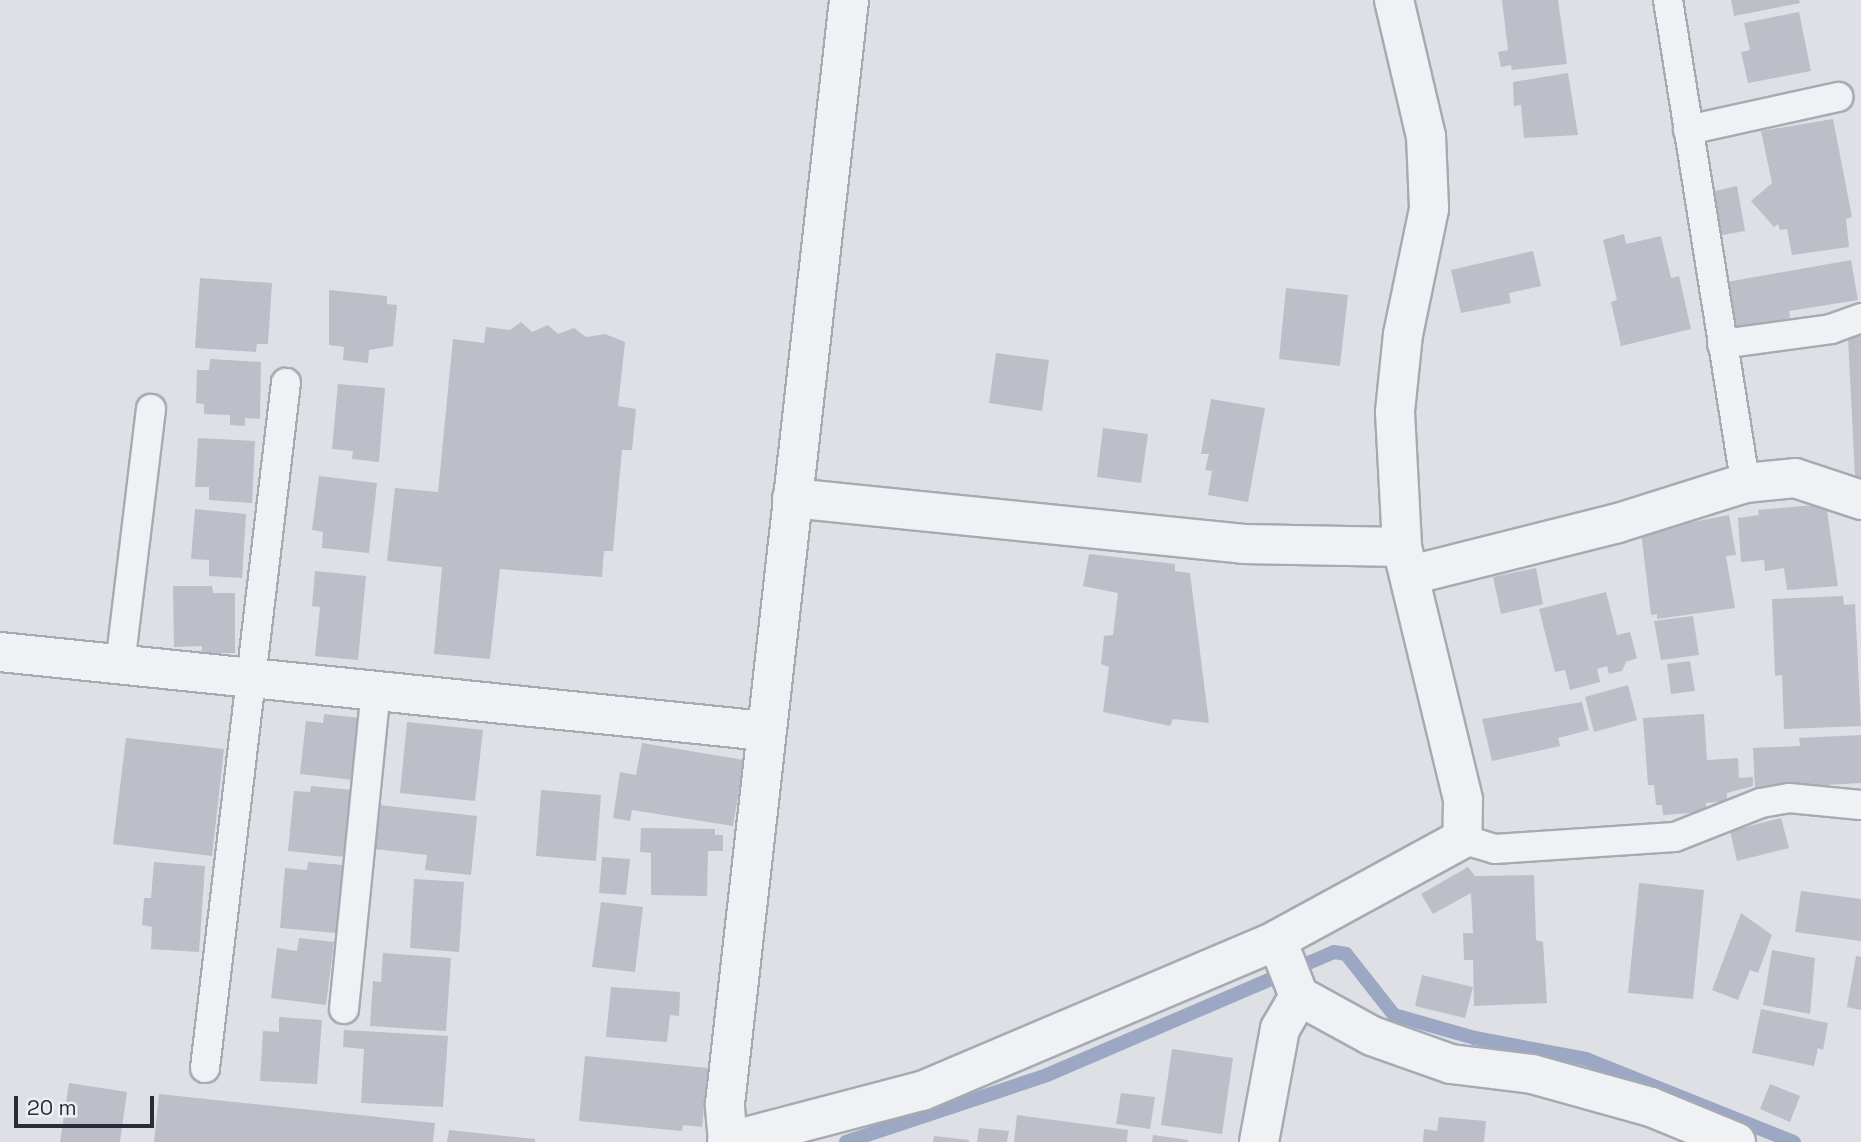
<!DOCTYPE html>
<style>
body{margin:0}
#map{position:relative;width:1861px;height:1142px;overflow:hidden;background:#dee0e6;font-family:"Space Grotesk",sans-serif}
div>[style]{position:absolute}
.stream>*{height:14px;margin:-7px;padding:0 7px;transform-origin:7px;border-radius:7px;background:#9ca8c3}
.building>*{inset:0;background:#bcbec8}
.roads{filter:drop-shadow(2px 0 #a8aab3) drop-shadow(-2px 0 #a8aab3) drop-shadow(0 2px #a8aab3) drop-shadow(0 -2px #a8aab3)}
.lane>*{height:28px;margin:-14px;padding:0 14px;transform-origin:14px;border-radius:14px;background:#f0f1f5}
.street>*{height:38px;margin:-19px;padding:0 19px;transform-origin:19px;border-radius:19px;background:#f0f1f5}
span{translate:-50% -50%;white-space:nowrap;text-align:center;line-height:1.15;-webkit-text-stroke:5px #edeff4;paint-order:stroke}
.scale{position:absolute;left:14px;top:1096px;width:140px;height:32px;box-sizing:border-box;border:4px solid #292c3b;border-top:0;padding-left:9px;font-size:21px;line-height:24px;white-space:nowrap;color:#292c3b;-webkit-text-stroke:5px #edeff4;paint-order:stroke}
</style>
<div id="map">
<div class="stream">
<div style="left:846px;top:1142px;width:212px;rotate:-18.4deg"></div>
<div style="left:1047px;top:1075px;width:312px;rotate:-23.2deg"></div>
<div style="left:1334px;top:952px;width:12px;rotate:9deg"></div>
<div style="left:1346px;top:954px;width:78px;rotate:51.8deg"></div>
<div style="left:1394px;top:1015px;width:84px;rotate:15.9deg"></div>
<div style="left:1475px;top:1038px;width:113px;rotate:10.7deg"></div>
<div style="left:1586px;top:1059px;width:224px;rotate:21.8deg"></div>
</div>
<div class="building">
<div style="clip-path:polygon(1502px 0,1558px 0,1567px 64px,1512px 70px,1511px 65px,1501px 67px,1498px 52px,1508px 50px)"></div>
<div style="clip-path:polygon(1731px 0,1799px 0,1800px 3px,1734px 16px)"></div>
<div style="clip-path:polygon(1799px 12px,1811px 71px,1748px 83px,1741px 52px,1750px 50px,1744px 23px)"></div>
<div style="clip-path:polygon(1568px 73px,1578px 135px,1524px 138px,1521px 105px,1514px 106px,1513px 82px)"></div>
<div style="clip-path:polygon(1833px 119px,1852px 217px,1846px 219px,1849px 247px,1792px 255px,1787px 229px,1780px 230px,1778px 224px,1774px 227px,1751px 201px,1772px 183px,1761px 131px)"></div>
<div style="clip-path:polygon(1737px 186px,1745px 231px,1717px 236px,1710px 192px)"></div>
<div style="clip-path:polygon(1624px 234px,1626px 244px,1661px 236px,1671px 278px,1679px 276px,1691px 329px,1621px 346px,1611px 302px,1617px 300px,1603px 240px)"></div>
<div style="clip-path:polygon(1533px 251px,1541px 286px,1509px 293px,1511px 303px,1461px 313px,1451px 270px)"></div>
<div style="clip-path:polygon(1851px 260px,1858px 300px,1789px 311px,1790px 318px,1734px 328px,1727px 282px)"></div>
<div style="clip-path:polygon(200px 278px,272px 283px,268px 344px,257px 344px,256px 352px,195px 348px)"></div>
<div style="clip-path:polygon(1286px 288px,1348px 295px,1340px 366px,1279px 359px)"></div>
<div style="clip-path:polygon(329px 290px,387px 296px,387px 304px,397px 305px,393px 346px,369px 350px,368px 363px,343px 360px,344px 347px,329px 345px)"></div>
<div style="clip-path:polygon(521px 322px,532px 332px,548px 325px,558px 334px,574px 328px,586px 337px,605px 334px,625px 342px,618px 406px,636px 409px,632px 450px,622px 450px,613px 551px,604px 551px,602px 577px,500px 569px,490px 659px,434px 654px,442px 567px,387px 561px,395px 488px,438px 492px,453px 339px,484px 343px,486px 327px,510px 330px)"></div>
<div style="clip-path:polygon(1861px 336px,1861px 477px,1855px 477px,1848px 337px)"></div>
<div style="clip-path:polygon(996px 353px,1049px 360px,1042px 411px,989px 403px)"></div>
<div style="clip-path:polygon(210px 359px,261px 362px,260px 419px,245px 418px,245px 426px,230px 425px,230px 415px,204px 414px,204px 404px,196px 403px,197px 370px,209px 370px)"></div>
<div style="clip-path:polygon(338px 384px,385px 388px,379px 462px,352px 459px,353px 451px,332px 449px)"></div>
<div style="clip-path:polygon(1211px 399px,1265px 408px,1248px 502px,1208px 495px,1212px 471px,1205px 470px,1209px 454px,1201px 454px)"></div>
<div style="clip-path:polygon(1103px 428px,1148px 434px,1141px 483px,1097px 477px)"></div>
<div style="clip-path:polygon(198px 438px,255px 441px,252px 503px,209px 500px,209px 487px,195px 487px)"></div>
<div style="clip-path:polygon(319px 476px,377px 483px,369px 553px,322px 548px,323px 532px,312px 530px)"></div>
<div style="clip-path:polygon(1826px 504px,1838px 586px,1787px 590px,1784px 568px,1765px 571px,1764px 560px,1741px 562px,1738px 518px,1759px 515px,1758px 510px)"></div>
<div style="clip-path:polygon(195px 509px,246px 514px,242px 578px,209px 576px,209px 560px,191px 559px)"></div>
<div style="clip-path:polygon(1729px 515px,1736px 555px,1726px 556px,1735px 608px,1657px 619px,1657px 614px,1651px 615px,1641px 532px)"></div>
<div style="clip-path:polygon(1089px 554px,1175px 564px,1175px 571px,1190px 573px,1209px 723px,1173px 719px,1170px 726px,1103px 712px,1109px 667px,1101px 664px,1104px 636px,1113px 635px,1118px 593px,1083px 586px)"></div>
<div style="clip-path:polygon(1536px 568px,1543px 604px,1501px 614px,1493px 577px)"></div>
<div style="clip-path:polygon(315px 571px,366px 576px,358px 660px,315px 656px,320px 607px,312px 606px)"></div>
<div style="clip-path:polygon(173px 586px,212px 586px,213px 593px,235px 593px,235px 653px,202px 653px,202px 646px,174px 647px)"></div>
<div style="clip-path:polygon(1606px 592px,1617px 635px,1630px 632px,1637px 658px,1626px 662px,1622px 671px,1609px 674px,1607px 666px,1597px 669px,1600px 682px,1570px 690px,1565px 670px,1555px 672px,1539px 609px)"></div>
<div style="clip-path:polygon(1843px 596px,1844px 605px,1855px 604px,1861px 726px,1784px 729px,1782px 675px,1775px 676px,1772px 599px)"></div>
<div style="clip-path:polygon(1693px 616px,1699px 655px,1661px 660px,1654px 621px)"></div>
<div style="clip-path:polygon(1690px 661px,1695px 691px,1671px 694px,1667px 664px)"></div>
<div style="clip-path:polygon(1628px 685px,1637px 720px,1594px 732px,1585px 697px)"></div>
<div style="clip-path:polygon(1582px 702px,1589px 730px,1558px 738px,1560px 746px,1492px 761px,1482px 719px)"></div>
<div style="clip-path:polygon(324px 714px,360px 718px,354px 780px,300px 774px,306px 721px,323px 723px)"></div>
<div style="clip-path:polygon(1704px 714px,1707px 760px,1738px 758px,1739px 778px,1753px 777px,1753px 786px,1727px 793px,1727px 801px,1706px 803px,1706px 812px,1663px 815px,1662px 805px,1656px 805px,1654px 785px,1648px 785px,1643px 718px)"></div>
<div style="clip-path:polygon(407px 722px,483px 730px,475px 801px,400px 793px)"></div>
<div style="clip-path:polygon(1861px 735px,1861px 783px,1755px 789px,1753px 748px,1800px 746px,1799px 738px)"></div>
<div style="clip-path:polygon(126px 738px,224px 749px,212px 856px,113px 844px)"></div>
<div style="clip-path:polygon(642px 743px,744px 760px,733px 826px,632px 810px,630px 821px,613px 818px,620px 772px,636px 775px)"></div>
<div style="clip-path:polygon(311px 786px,352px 790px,345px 857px,288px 851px,294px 791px,310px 792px)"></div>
<div style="clip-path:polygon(541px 790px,601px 795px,596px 861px,536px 856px)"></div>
<div style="clip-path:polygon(379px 805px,477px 816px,471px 875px,425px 870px,427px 855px,374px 849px)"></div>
<div style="clip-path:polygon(1781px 818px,1789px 848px,1737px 861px,1730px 831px)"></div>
<div style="clip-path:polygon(641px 828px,715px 829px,715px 835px,723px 835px,723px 851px,708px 851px,707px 896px,651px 895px,651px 853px,640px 852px)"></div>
<div style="clip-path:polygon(602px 857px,630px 859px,626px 895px,599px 893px)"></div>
<div style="clip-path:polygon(154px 862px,205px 866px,199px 952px,151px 949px,152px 927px,142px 925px,144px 898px,151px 898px)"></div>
<div style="clip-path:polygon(308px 862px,343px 865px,337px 933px,280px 928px,285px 868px,307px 870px)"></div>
<div style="clip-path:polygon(1468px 867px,1475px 876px,1534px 875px,1536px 940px,1543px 942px,1547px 1003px,1474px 1006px,1473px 960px,1464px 960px,1463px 933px,1473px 933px,1471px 893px,1433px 914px,1421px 894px)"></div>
<div style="clip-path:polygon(414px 879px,464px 882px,459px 952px,410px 948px)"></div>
<div style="clip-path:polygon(1639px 883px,1704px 890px,1693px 999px,1628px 993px)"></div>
<div style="clip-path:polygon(1801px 891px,1861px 899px,1861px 941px,1795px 932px)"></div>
<div style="clip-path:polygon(601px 902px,643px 907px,635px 972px,592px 967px)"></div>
<div style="clip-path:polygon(1741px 913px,1772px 935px,1758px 973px,1750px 970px,1738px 1000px,1712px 990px)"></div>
<div style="clip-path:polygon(299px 938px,334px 942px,326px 1005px,271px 998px,277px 948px,297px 951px)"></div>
<div style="clip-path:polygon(1772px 950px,1815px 958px,1810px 1014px,1763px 1005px)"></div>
<div style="clip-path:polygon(383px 953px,451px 958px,446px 1031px,370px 1026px,373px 981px,381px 982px)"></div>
<div style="clip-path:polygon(1856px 956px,1861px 957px,1861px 1010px,1847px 1007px)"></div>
<div style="clip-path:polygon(1422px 975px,1473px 987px,1465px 1018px,1415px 1006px)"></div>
<div style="clip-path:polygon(611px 987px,680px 992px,679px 1016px,670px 1015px,667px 1042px,606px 1037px)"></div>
<div style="clip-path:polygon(1761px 1009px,1828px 1023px,1823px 1050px,1818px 1048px,1814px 1066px,1752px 1053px)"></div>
<div style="clip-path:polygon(279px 1017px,322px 1020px,317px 1084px,260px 1081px,263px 1031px,279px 1032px)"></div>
<div style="clip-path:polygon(344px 1030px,448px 1036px,443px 1107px,361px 1103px,364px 1049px,343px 1047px)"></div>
<div style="clip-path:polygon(1172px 1049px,1233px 1058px,1222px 1134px,1161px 1125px)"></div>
<div style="clip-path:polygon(585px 1056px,708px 1068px,702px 1127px,683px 1125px,682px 1131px,579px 1121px)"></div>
<div style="clip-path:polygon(69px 1083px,127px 1092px,120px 1142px,60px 1142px)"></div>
<div style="clip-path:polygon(1770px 1084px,1800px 1096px,1790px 1122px,1760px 1109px)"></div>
<div style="clip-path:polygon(1121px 1093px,1155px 1097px,1150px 1129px,1116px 1124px)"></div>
<div style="clip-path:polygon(159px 1094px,435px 1123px,433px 1142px,154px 1142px)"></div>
<div style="clip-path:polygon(1017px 1115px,1128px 1130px,1127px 1142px,1014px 1142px)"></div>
<div style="clip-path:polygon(1439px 1117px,1486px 1121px,1484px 1142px,1423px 1142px,1424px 1129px,1437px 1131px)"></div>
<div style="clip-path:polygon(979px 1128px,1009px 1131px,1007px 1142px,977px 1142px)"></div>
<div style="clip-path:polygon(449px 1130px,535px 1139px,535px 1142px,447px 1142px)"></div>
<div style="clip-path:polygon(1153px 1135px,1188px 1140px,1188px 1142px,1152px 1142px)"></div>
<div style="clip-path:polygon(934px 1136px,969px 1140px,969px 1142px,933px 1142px)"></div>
</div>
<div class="roads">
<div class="lane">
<div style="left:1668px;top:0;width:489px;rotate:80.9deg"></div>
<div style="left:1688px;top:130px;width:154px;rotate:-12.4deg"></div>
<div style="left:1722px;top:344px;width:110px;rotate:-7.8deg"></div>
<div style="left:1831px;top:329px;width:32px;rotate:-20deg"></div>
<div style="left:120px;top:665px;width:258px;rotate:-83.1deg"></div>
<div style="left:1462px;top:839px;width:34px;rotate:17deg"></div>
<div style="left:1495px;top:849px;width:180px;rotate:-3.8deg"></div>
<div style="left:1675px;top:837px;width:92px;rotate:-21.6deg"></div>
<div style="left:1761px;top:803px;width:28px;rotate:-10deg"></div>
<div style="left:1789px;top:798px;width:72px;rotate:5.6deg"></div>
<div style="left:344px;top:1009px;width:320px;rotate:-84.3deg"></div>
<div style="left:205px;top:1068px;width:690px;rotate:-83.26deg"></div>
</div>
<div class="street">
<div style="left:1394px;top:0;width:140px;rotate:76.8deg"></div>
<div style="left:1426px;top:136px;width:73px;rotate:87.6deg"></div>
<div style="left:1429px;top:209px;width:128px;rotate:101.7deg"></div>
<div style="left:1403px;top:334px;width:78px;rotate:95.9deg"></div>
<div style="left:1395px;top:412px;width:135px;rotate:87deg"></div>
<div style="left:1402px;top:547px;width:260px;rotate:76.4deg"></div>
<div style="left:1463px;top:800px;width:39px;rotate:91deg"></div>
<div style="left:1462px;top:839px;width:211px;rotate:151.4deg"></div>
<div style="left:1277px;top:940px;width:60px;rotate:68.6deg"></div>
<div style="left:1299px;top:996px;width:83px;rotate:28.7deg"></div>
<div style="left:1372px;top:1036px;width:84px;rotate:19.5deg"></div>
<div style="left:1451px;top:1064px;width:82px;rotate:7deg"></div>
<div style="left:1532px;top:1074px;width:123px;rotate:15.5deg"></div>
<div style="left:1651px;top:1107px;width:92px;rotate:22.4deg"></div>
<div style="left:792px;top:498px;width:454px;rotate:5.8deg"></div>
<div style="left:1244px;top:544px;width:158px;rotate:1.1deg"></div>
<div style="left:1411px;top:575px;width:213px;rotate:-14.1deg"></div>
<div style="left:1618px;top:523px;width:133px;rotate:-17.5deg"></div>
<div style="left:1745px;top:483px;width:50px;rotate:-5.7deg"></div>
<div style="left:1795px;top:478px;width:70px;rotate:18.4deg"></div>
<div style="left:0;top:652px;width:769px;rotate:5.9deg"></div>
<div style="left:727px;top:1142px;width:202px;rotate:-14.7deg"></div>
<div style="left:922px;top:1091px;width:386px;rotate:-23deg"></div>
<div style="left:728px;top:1142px;width:38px;rotate:-95deg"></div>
<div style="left:725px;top:1104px;width:1111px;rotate:-83.59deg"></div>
<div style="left:1259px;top:1142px;width:115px;rotate:-79.5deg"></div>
<div style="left:1280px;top:1029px;width:38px;rotate:-60deg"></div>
</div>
</div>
<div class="scale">20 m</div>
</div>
